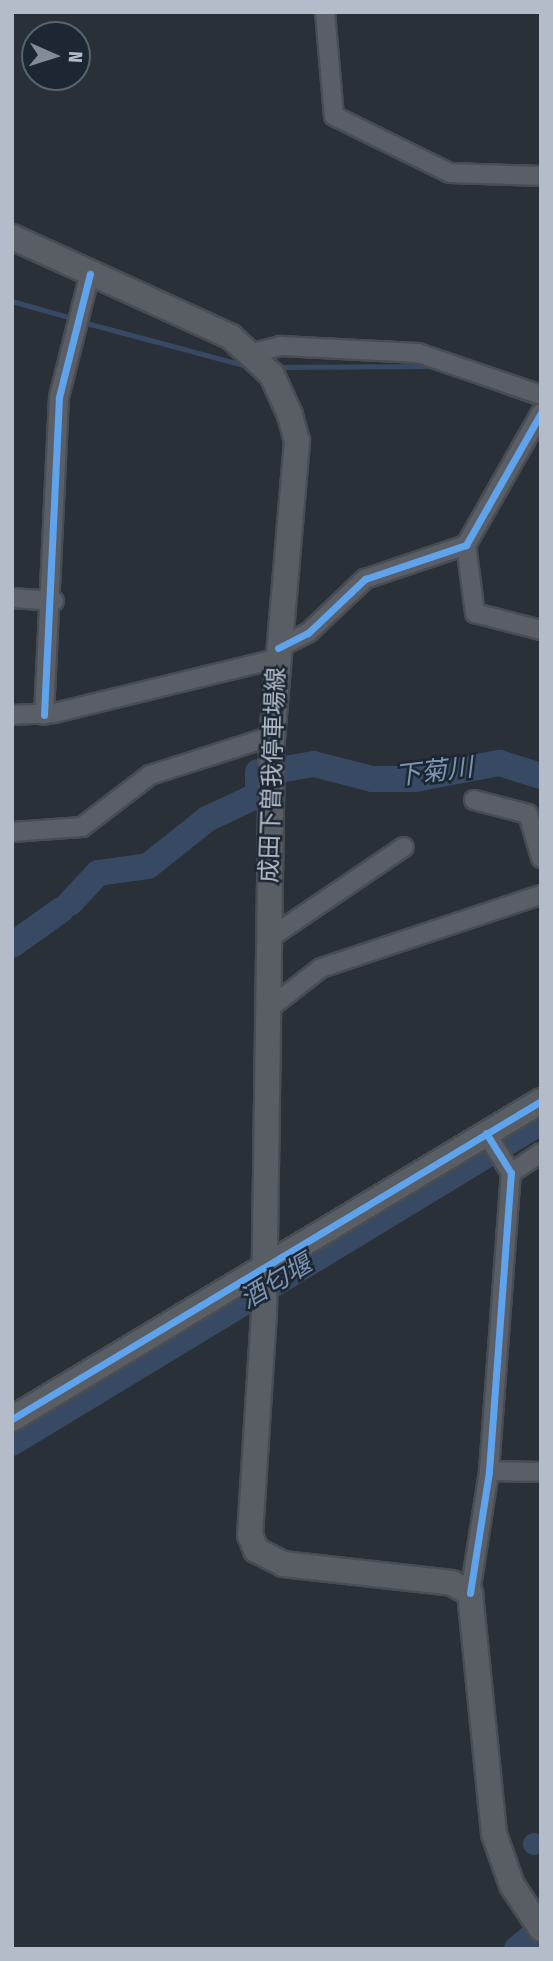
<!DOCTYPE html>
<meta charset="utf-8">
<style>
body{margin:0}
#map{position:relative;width:553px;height:1961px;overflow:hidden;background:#2a3038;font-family:"Fira Sans Condensed","Noto Sans JP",sans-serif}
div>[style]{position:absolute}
.water>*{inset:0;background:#384963}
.round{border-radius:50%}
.stream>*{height:4.5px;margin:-2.25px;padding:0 2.25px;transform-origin:2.25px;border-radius:2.25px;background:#384963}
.river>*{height:26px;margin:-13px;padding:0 13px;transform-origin:13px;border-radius:13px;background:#384963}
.roads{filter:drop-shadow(2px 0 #484c53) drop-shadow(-2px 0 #484c53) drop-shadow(0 2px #484c53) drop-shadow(0 -2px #484c53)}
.street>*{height:18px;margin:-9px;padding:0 9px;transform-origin:9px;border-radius:9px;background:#5a5e66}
.secondary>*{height:24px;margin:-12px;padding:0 12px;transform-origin:12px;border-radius:12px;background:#595d64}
.cycleway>*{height:7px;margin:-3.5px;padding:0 3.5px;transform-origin:3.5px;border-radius:3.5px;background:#60a3ed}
span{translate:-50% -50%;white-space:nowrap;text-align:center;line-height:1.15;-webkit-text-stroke:5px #1d2633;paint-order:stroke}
.street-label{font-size:24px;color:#b4bcc9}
.water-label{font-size:26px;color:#7c92b1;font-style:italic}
.frame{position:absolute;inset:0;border:14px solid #b4bcc9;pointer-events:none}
.north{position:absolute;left:21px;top:21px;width:70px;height:70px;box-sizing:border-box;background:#1d2633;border:2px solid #59626f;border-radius:50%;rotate:93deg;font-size:19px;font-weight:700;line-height:28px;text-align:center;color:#b4bcc9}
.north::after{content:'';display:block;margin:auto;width:24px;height:32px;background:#848b96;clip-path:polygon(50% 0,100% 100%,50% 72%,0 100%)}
</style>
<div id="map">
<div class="water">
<div class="round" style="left:523px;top:1833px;width:22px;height:22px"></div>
</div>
<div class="stream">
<div style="left:12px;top:301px;width:66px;rotate:15.9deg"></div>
<div style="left:83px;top:322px;width:170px;rotate:15deg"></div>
<div style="left:276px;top:367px;width:156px;rotate:-0.4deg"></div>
<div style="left:469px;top:379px;width:77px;rotate:19.9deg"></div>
</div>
<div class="river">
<div style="left:285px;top:769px;width:29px;rotate:-10deg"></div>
<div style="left:314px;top:764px;width:60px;rotate:14.5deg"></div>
<div style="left:372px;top:779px;width:43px"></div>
<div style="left:415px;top:779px;width:86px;rotate:-10.8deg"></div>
<div style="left:499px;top:763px;width:44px;rotate:17.2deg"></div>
<div style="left:70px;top:903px;width:41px;rotate:-47deg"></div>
<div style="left:98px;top:873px;width:50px;rotate:-8deg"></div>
<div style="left:148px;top:866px;width:75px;rotate:-38.5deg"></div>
<div style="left:207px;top:819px;width:56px;rotate:-25.2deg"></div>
<div style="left:258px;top:795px;width:23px;rotate:-90deg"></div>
<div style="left:12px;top:945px;width:60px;rotate:-35.5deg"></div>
<div style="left:12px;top:1443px;width:619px;rotate:-31.25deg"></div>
<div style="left:517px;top:1949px;width:16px;rotate:-40deg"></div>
</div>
<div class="roads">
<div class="street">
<div style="left:325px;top:12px;width:104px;rotate:85.1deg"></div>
<div style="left:334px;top:116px;width:129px;rotate:26.2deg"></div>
<div style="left:450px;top:173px;width:91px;rotate:1.9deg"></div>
<div style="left:254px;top:353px;width:28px;rotate:-15deg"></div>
<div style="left:281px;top:346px;width:137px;rotate:2.9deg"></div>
<div style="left:418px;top:353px;width:130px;rotate:18.9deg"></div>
<div style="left:466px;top:545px;width:69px;rotate:82.5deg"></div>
<div style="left:475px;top:613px;width:68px;rotate:14.4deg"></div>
<div style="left:12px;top:598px;width:42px;rotate:4.1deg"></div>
<div style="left:278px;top:648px;width:34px;rotate:-27deg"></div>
<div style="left:308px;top:633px;width:79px;rotate:-43.5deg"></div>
<div style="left:365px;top:579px;width:107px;rotate:-18.6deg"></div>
<div style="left:466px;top:545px;width:152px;rotate:-60.4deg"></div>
<div style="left:12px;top:715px;width:42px;rotate:-2.7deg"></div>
<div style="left:54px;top:713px;width:228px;rotate:-13.7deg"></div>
<div style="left:44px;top:715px;width:318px;rotate:-87.3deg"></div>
<div style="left:59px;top:397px;width:127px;rotate:-75.9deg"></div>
<div style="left:474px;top:800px;width:56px;rotate:14.5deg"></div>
<div style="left:528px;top:814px;width:46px;rotate:73.5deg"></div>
<div style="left:12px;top:832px;width:70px;rotate:-4.1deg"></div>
<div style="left:82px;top:827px;width:86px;rotate:-37.4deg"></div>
<div style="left:150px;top:775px;width:128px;rotate:-17.7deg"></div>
<div style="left:268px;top:939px;width:164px;rotate:-34.1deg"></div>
<div style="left:267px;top:1010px;width:68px;rotate:-37.9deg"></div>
<div style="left:321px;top:968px;width:232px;rotate:-18.4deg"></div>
<div style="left:511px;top:1173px;width:36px;rotate:-34deg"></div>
<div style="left:489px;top:1471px;width:52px;rotate:1.1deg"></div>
<div style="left:470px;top:1593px;width:123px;rotate:-81.1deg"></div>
<div style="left:489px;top:1471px;width:299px;rotate:-85.8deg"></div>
<div style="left:511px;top:1173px;width:47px;rotate:-122deg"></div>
</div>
<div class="secondary">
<div style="left:12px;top:237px;width:241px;rotate:24.5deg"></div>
<div style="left:231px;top:337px;width:56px;rotate:42.8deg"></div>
<div style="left:272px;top:375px;width:44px;rotate:65.8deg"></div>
<div style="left:290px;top:415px;width:27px;rotate:75deg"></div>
<div style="left:297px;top:441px;width:296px;rotate:94.8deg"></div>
<div style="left:272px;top:736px;width:577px;rotate:90.79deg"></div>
<div style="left:264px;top:1313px;width:222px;rotate:93.6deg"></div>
<div style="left:250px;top:1535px;width:16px;rotate:68deg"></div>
<div style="left:256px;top:1550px;width:30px;rotate:27deg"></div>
<div style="left:283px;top:1564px;width:170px;rotate:6.4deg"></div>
<div style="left:452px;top:1583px;width:21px;rotate:29deg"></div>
<div style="left:470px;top:1593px;width:242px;rotate:84.3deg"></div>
<div style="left:494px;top:1834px;width:54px;rotate:70.6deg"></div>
<div style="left:512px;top:1885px;width:53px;rotate:56.6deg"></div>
<div style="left:12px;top:1419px;width:617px;rotate:-31.01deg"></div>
</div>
</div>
<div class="cycleway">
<div style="left:278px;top:648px;width:34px;rotate:-27deg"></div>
<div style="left:308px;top:633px;width:79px;rotate:-43.5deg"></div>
<div style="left:365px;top:579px;width:107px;rotate:-18.6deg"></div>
<div style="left:466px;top:545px;width:152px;rotate:-60.4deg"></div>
<div style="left:44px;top:715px;width:318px;rotate:-87.3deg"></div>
<div style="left:59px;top:397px;width:127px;rotate:-75.9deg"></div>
<div style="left:12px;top:1419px;width:617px;rotate:-31.01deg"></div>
<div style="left:470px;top:1593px;width:123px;rotate:-81.1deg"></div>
<div style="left:489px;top:1471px;width:299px;rotate:-85.8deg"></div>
<div style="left:511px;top:1173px;width:47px;rotate:-122deg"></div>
</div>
<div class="street-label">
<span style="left:273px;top:775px;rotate:-88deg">成田下曽我停車場線</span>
</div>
<div class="water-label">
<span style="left:434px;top:772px;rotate:-7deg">下菊川</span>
<span style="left:276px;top:1282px;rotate:-31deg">酒匂堰</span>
</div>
<div class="frame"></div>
<div class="north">N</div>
</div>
